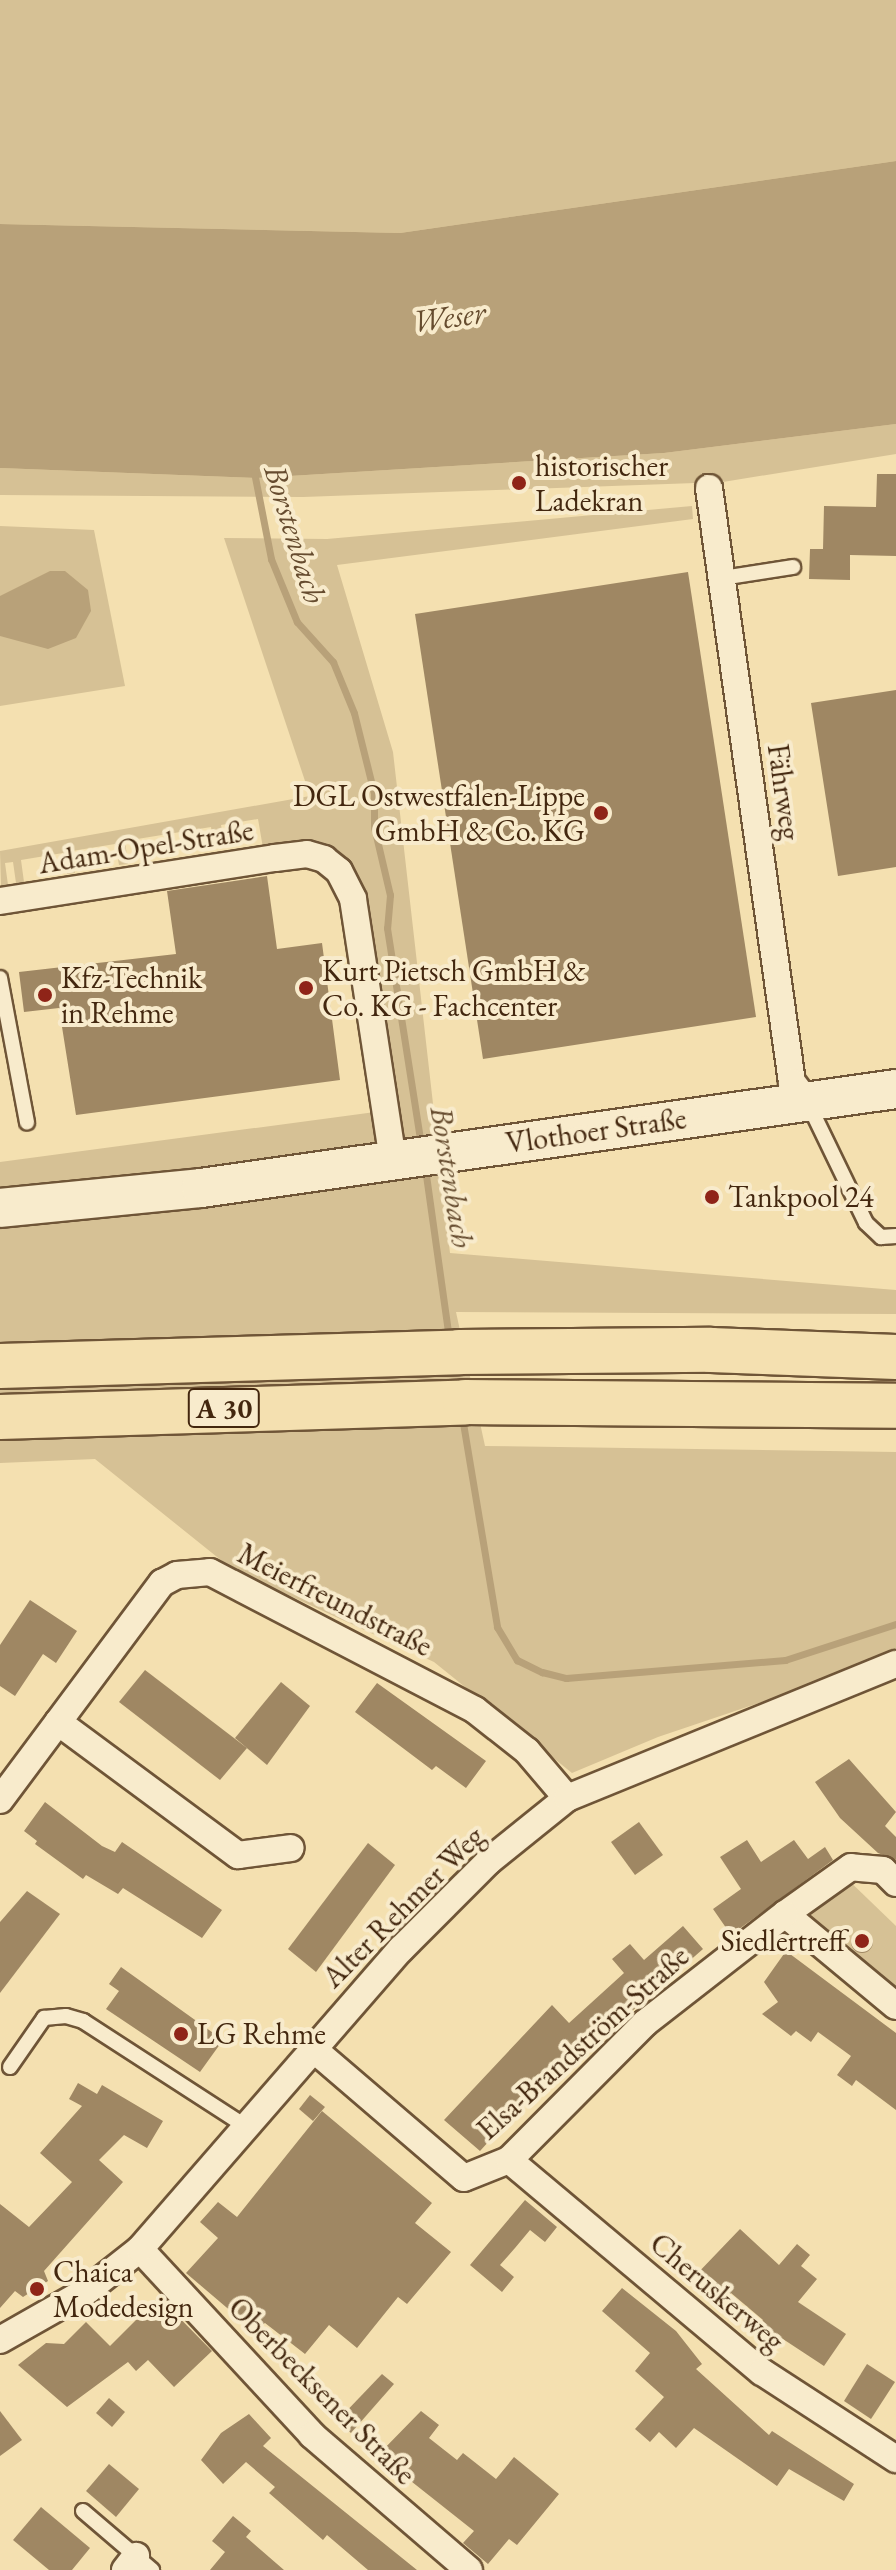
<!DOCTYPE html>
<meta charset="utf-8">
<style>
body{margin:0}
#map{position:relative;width:896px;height:2570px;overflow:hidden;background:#f4e0b0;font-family:"EB Garamond",serif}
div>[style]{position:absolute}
.green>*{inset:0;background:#d6c195}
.water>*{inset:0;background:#b8a179}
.stream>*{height:7px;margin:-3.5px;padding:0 3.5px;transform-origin:3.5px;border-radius:3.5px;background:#b8a179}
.building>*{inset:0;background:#9f8763}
.round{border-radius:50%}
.roads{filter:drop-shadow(2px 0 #6f5537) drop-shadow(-2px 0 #6f5537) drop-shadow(0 2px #6f5537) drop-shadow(0 -2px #6f5537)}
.service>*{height:14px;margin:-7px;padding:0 7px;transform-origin:7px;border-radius:7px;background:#f8ebcc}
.minor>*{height:26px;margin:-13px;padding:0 13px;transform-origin:13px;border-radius:13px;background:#f8ebcc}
.secondary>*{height:38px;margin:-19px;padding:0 19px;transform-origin:19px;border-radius:19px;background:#f8ebcc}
.motorway>*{height:44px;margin:-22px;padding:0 22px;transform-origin:22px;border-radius:22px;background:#f4e0b0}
.dots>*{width:22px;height:22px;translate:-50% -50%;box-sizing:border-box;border:4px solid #f8ebcc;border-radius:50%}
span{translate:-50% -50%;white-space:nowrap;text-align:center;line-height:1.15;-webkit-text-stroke:8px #f8ebcc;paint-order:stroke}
.shield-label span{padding:2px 6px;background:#f8ebcc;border:2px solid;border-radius:6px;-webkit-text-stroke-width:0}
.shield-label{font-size:28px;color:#43270f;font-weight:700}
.poi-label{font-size:30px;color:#43270f}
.left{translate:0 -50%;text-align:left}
.right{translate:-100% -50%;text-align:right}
.street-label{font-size:30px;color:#43270f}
.water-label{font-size:32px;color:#664c2f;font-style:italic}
</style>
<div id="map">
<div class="green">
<div style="clip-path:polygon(0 0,896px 0,896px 161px,400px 233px,0 224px)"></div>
<div style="clip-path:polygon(896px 424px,896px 454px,723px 482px,303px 497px,0 495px,0 468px,257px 478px,664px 453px)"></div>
<div style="clip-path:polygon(692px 506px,693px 519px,337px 565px,393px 752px,450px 1253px,896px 1290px,896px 1314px,456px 1312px,485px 1446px,896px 1452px,896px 1648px,860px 1669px,658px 1737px,572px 1773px,434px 1662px,232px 1569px,95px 1459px,0 1463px,0 1162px,390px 1110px,342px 861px,263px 848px,258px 819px,221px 825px,225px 846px,214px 848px,211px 827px,125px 841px,128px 864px,119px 865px,115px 844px,72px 851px,75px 873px,67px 874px,63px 853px,21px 860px,24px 882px,16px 883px,13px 862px,5px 863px,8px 885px,1px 886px,0 851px,310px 796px,224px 538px,327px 539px)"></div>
<div style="clip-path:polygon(0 526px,94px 530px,125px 686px,0 706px)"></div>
<div style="clip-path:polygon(841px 1873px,896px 1926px,896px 2005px,786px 1914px)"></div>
</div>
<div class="water">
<div style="clip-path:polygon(896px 161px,896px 424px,664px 453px,257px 478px,0 468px,0 224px,400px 233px)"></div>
<div style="clip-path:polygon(50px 571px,65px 571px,88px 590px,91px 611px,76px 638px,48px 649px,0 636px,0 596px)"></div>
</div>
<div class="stream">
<div style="left:254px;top:472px;width:89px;rotate:78.9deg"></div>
<div style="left:271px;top:559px;width:68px;rotate:67.6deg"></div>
<div style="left:297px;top:622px;width:54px;rotate:48deg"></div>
<div style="left:333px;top:662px;width:55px;rotate:67.6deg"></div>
<div style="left:354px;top:713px;width:82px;rotate:76deg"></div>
<div style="left:374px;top:793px;width:34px;rotate:90deg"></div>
<div style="left:374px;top:827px;width:70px;rotate:76.8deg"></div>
<div style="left:390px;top:895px;width:33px;rotate:95deg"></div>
<div style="left:387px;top:928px;width:219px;rotate:81.1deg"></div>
<div style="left:425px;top:1168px;width:172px;rotate:82deg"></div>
<div style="left:462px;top:1417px;width:213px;rotate:80.5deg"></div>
<div style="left:497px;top:1627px;width:39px;rotate:59deg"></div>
<div style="left:517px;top:1660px;width:28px;rotate:26deg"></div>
<div style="left:542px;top:1672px;width:25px;rotate:14deg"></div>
<div style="left:566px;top:1678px;width:220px;rotate:-4.7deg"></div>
<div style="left:785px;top:1660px;width:117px;rotate:-18deg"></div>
</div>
<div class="building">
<div style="clip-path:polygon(877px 474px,896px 474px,896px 556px,850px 555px,850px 580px,809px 579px,810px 549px,823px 549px,824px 506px,876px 507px)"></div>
<div style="clip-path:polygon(688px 572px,756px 1017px,483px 1059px,415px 614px)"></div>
<div style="clip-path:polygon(896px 690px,896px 867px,838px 876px,811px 703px)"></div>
<div style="clip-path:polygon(267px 876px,277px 949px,322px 943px,340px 1080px,76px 1115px,59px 1008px,24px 1012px,19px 972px,176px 954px,167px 891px)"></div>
<div style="clip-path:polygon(30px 1600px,77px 1631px,56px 1663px,43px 1654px,15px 1696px,0 1686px,0 1645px)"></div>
<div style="clip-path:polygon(145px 1670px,247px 1748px,220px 1780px,119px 1702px)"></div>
<div style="clip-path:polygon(281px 1682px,310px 1706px,267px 1765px,235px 1738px)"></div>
<div style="clip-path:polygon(377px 1683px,486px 1761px,466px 1788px,436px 1766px,432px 1770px,355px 1712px)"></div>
<div style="clip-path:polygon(849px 1759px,896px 1812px,885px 1826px,896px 1837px,896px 1860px,878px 1853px,840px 1818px,815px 1782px)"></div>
<div style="clip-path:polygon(45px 1802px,102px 1846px,115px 1852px,122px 1842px,222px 1910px,202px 1938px,123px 1888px,118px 1894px,86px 1875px,83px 1879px,35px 1844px,37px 1841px,24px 1831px)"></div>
<div style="clip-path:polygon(639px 1822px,663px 1855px,635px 1875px,611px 1842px)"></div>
<div style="clip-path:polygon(747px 1840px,761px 1862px,794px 1840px,808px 1859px,825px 1847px,833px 1860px,731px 1935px,713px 1909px,741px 1889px,720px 1857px)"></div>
<div style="clip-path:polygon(368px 1843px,395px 1865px,316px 1972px,288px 1949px)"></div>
<div style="clip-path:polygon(27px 1891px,60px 1914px,0 1993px,0 1922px)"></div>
<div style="clip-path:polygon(683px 1926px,703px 1949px,558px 2076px,553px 2071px,480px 2151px,444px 2120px,552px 2005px,569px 2023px,624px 1973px,612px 1959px,630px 1944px,644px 1960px)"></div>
<div class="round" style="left:851px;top:1931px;width:22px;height:22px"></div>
<div style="clip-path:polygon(786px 1951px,896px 2033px,896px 2110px,856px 2080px,852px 2086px,837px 2075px,851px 2056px,818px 2032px,811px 2042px,796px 2031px,791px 2036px,762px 2014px,778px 2002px,764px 1982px)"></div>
<div style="clip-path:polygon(121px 1967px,223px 2040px,200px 2072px,106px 2009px,119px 1991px,109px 1984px)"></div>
<div style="clip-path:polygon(78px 2083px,97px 2094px,102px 2085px,163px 2121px,147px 2148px,124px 2135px,99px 2160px,123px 2182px,44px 2271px,48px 2281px,23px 2297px,15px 2291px,0 2308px,0 2204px,29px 2227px,72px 2182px,40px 2153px,82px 2106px,69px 2099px)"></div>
<div style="clip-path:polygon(310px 2095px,325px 2107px,313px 2121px,299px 2109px)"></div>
<div style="clip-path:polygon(322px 2111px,432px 2203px,415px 2223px,451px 2252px,407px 2304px,398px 2297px,357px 2348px,329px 2325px,305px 2354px,265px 2323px,253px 2330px,186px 2273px,218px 2238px,200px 2222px,218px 2202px,237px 2217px)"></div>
<div style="clip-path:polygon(525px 2200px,557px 2227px,545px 2242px,530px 2230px,515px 2248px,500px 2265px,514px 2277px,502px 2292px,470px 2265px)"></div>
<div style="clip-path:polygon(740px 2229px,779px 2265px,797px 2244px,810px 2255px,801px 2266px,817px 2279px,798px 2302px,846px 2334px,824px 2366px,760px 2324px,763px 2320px,731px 2293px,722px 2303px,694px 2277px)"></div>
<div style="clip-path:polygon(622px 2288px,676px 2331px,702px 2364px,696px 2369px,769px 2435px,772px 2431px,854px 2484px,844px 2501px,789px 2469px,777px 2486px,694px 2428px,676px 2448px,659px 2432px,650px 2442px,635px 2429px,664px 2397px,635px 2371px,650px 2353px,602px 2311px)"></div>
<div style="clip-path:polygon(159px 2297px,212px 2351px,174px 2387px,148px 2360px,136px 2371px,128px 2362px,67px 2407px,18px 2365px,46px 2343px,64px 2344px,86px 2322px,110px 2346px)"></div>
<div style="clip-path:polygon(867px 2364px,895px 2382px,871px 2419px,844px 2401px)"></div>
<div style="clip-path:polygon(382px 2374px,394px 2384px,351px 2433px,337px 2421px)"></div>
<div style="clip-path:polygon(109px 2398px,125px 2412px,112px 2427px,96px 2413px)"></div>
<div style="clip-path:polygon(0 2411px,22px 2440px,0 2456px)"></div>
<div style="clip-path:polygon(421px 2411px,439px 2425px,429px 2438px,457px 2460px,463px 2453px,496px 2479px,514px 2457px,559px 2494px,517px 2545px,509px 2539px,488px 2564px,463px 2543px,474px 2531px,378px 2455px)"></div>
<div style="clip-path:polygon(249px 2414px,271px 2438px,263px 2446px,417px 2570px,368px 2570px,327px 2535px,323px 2540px,269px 2493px,275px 2487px,246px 2462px,223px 2484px,201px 2460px,221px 2433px)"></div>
<div style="clip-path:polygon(109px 2464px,139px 2489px,116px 2517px,86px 2491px)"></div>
<div style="clip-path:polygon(41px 2507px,90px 2548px,72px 2570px,49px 2570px,13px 2540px)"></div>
<div style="clip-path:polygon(233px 2516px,251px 2531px,246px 2537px,284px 2570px,210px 2570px,225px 2552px,212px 2541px)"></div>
</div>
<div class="roads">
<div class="service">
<div style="left:722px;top:578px;width:72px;rotate:-8.8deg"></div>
<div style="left:0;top:978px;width:147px;rotate:79.4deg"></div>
<div style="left:809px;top:1105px;width:131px;rotate:64.2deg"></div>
<div style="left:866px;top:1223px;width:21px;rotate:43deg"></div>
<div style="left:881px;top:1237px;width:15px;rotate:-4deg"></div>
<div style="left:10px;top:2067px;width:60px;rotate:-55.2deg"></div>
<div style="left:44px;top:2018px;width:22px;rotate:-5deg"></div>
<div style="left:66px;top:2016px;width:18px;rotate:16deg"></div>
<div style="left:83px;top:2021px;width:192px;rotate:32.9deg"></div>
<div style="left:83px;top:2511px;width:91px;rotate:40.5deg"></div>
</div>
<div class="minor">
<div style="left:709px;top:488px;width:600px;rotate:82.05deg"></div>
<div style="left:792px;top:1082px;width:25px;rotate:53deg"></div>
<div style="left:0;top:901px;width:278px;rotate:-8.9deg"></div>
<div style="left:275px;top:858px;width:32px;rotate:-7deg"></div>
<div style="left:307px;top:854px;width:18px;rotate:16deg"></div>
<div style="left:324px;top:859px;width:19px;rotate:39deg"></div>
<div style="left:339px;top:871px;width:31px;rotate:63deg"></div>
<div style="left:353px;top:899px;width:263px;rotate:81.3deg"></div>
<div style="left:58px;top:1722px;width:224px;rotate:36.5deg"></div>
<div style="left:238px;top:1855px;width:53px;rotate:-7.5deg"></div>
<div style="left:0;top:1800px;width:271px;rotate:-53.3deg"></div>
<div style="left:162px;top:1583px;width:17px;rotate:-28deg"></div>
<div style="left:177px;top:1575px;width:33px;rotate:-5deg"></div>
<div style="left:210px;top:1572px;width:299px;rotate:27.5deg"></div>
<div style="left:475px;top:1710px;width:66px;rotate:38.3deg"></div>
<div style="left:527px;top:1751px;width:62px;rotate:49.6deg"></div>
<div style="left:896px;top:1883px;width:18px;rotate:-135deg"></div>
<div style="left:883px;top:1870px;width:32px;rotate:-175deg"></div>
<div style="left:851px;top:1867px;width:81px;rotate:144.5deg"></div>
<div style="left:785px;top:1914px;width:144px;rotate:39.7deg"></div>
<div style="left:311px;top:2047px;width:201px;rotate:40.6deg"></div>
<div style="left:464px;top:2178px;width:48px;rotate:-21.8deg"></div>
<div style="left:509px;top:2160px;width:193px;rotate:-45.2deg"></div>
<div style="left:645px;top:2023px;width:177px;rotate:-37.9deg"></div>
<div style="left:509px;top:2160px;width:330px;rotate:40deg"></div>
<div style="left:762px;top:2372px;width:160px;rotate:33deg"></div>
<div style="left:140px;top:2249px;width:253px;rotate:47.2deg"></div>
<div style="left:312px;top:2435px;width:207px;rotate:40.7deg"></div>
<div style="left:0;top:2340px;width:101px;rotate:-29.6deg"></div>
<div style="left:88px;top:2290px;width:66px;rotate:-38.3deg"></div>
<div style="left:140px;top:2249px;width:398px;rotate:-49deg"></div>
<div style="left:401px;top:1949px;width:124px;rotate:-45deg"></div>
<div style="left:489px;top:1861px;width:100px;rotate:-38.9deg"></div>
<div style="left:567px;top:1798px;width:355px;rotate:-22.2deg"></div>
<div style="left:125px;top:2570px;width:18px;rotate:-52deg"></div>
</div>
<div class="secondary">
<div style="left:0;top:1208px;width:202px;rotate:-5.7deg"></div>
<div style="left:201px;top:1188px;width:702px;rotate:-8.11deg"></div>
</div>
<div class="motorway">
<div style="left:0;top:1366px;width:459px;rotate:-1.7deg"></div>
<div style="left:459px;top:1352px;width:252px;rotate:-0.5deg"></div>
<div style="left:711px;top:1350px;width:185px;rotate:2.2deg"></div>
<div style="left:0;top:1417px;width:465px;rotate:-1.8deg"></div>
<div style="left:465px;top:1402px;width:431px;rotate:0.5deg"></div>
</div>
</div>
<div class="dots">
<div style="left:519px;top:483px;background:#8f2418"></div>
<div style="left:601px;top:813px;background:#8f2418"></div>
<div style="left:306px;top:988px;background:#8f2418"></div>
<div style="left:45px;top:995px;background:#8f2418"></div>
<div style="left:712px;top:1197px;background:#8f2418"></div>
<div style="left:862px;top:1941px;background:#8f2418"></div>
<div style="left:181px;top:2034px;background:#8f2418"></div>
<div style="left:37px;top:2289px;background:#8f2418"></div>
</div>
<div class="shield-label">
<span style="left:224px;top:1408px">A 30</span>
</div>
<div class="poi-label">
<span class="left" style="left:535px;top:483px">historischer<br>Ladekran</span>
<span class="right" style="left:585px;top:813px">DGL Ostwestfalen-Lippe<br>GmbH &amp; Co. KG</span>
<span class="left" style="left:322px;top:988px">Kurt Pietsch GmbH &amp;<br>Co. KG - Fachcenter</span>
<span class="left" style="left:61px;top:995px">Kfz-Technik<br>in Rehme</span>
<span class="left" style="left:728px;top:1197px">Tankpool 24</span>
<span class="right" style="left:846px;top:1941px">Siedlertreff</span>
<span class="left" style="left:197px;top:2034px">LG Rehme</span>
<span class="left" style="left:53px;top:2289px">Chaica<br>Modedesign</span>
</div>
<div class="street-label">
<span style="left:784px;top:792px;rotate:82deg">Fährweg</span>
<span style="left:146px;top:847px;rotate:-9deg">Adam-Opel-Straße</span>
<span style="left:596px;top:1131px;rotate:-8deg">Vlothoer Straße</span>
<span style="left:335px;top:1600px;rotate:27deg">Meierfreundstraße</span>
<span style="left:403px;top:1907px;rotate:-45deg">Alter Rehmer Weg</span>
<span style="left:583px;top:2043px;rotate:-42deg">Elsa-Brandström-Straße</span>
<span style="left:717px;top:2292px;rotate:40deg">Cheruskerweg</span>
<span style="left:322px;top:2391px;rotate:45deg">Oberbecksener Straße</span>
</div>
<div class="water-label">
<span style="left:449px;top:317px;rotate:-8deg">Weser</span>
<span style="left:295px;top:534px;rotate:73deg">Borstenbach</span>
<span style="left:452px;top:1177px;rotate:81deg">Borstenbach</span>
</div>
</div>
